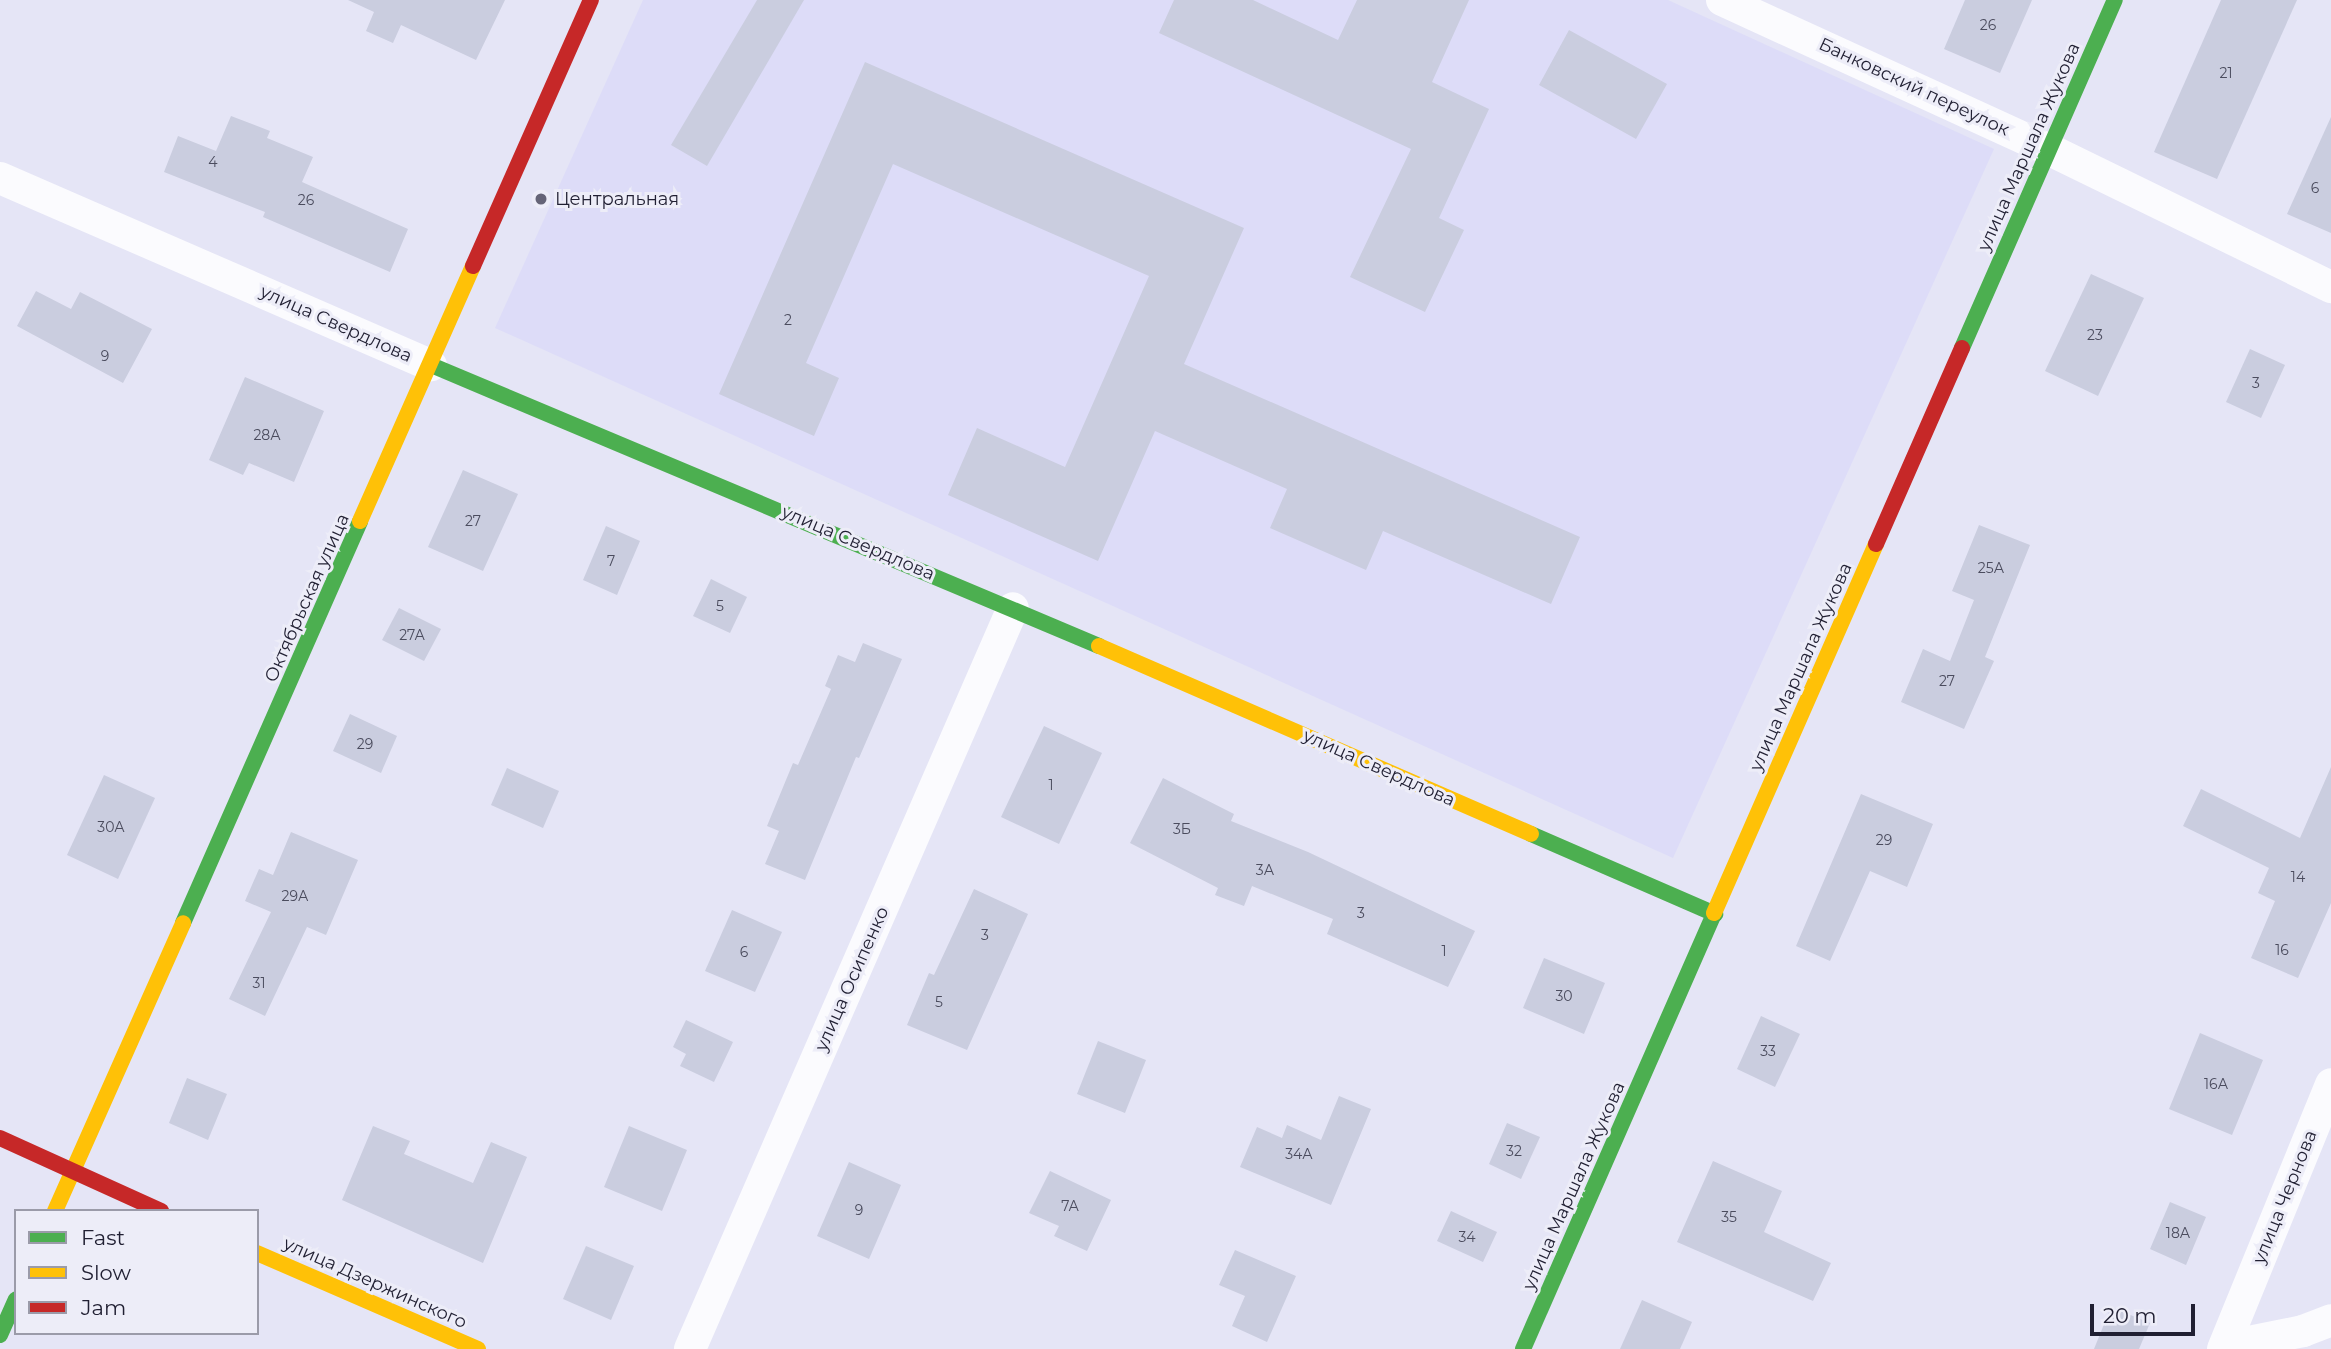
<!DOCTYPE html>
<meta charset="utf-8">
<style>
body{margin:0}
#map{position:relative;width:2331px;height:1349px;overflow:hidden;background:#e5e5f6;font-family:Montserrat,sans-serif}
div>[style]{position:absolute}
.built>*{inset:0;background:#dddcf8}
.building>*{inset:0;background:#cacddf}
.street>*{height:32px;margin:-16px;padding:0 16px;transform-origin:16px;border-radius:16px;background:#fbfbfe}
.fast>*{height:16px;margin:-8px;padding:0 8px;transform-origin:8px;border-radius:8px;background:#4caf50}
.slow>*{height:16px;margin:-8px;padding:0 8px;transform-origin:8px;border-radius:8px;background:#ffc107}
.jam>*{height:16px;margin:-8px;padding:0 8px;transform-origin:8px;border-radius:8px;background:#c62828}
.dots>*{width:19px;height:19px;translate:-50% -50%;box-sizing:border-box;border:4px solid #ededf8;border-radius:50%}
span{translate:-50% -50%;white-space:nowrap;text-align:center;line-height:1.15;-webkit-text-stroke:6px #ededf8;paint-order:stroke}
.number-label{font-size:14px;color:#4b4c5e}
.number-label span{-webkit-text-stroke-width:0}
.street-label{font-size:18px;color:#201f32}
.poi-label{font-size:18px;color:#201f32}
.left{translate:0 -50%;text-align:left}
.legend{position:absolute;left:14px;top:1209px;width:245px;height:126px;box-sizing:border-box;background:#ededf8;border:2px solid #9b9ba9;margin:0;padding:9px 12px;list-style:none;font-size:21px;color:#201f32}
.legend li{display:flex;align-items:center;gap:14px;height:35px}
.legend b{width:35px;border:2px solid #9b9ba9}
.scale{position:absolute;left:2090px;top:1304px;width:105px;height:32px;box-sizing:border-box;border:4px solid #201f32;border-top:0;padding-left:9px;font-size:21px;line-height:24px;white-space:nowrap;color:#201f32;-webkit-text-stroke:5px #ededf8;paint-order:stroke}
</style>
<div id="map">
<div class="built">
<div style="clip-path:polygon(643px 0,1668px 0,1994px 149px,1673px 858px,495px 328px)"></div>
</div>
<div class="building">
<div style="clip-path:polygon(348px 0,505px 0,476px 60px,401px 25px,393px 43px,366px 31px,374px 12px)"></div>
<div style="clip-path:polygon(757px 0,804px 0,707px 166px,671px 145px)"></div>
<div style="clip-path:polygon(1174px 0,1253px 0,1338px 40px,1357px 0,1469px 0,1432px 82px,1489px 109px,1439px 218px,1464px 230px,1425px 312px,1350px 277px,1411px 149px,1159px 33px)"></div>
<div style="clip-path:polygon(1965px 0,2032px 0,2000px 73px,1944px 49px)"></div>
<div style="clip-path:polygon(2221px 0,2297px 0,2217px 179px,2154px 152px)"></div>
<div style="clip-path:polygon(1569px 30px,1667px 84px,1636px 139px,1539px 85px)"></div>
<div style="clip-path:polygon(865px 62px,1244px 228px,1184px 364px,1580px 537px,1551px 604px,1383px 531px,1366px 570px,1270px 528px,1287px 489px,1155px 431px,1098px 561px,948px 495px,977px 428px,1065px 467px,1149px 276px,893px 164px,806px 363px,839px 378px,814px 436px,719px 394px)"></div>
<div style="clip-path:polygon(231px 116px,270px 131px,267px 138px,313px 157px,302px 182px,408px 229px,390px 272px,263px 217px,265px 212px,164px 172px,178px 136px,216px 151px)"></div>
<div style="clip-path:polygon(2331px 117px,2331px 233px,2287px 214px)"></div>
<div style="clip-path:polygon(2091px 274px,2144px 298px,2098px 396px,2045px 371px)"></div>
<div style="clip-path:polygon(36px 291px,71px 309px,80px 292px,152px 329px,123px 383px,17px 326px)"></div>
<div style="clip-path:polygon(2250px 349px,2285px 365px,2261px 418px,2226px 402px)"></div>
<div style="clip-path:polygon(245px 377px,324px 411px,294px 482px,249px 463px,243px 475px,209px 460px)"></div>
<div style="clip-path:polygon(463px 470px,518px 494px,483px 571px,428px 547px)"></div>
<div style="clip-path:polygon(1979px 525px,2030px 545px,1985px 657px,1994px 661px,1964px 729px,1901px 702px,1923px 649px,1950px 661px,1974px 600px,1952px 591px)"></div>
<div style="clip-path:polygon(606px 526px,640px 541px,617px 595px,583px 580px)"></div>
<div style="clip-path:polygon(711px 579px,747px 597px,730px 633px,693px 616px)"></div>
<div style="clip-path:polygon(399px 608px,441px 629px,424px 661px,382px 640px)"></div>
<div style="clip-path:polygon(863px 643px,902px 659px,859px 758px,856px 757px,805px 880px,765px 864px,779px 831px,767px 826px,793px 763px,798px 765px,831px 689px,825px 686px,838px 655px,855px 662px)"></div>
<div style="clip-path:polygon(350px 714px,397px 736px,381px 773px,333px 751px)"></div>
<div style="clip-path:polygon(1044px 726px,1102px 753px,1059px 844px,1001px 817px)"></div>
<div style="clip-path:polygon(2331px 767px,2331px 903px,2298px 978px,2251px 958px,2275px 901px,2258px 893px,2269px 868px,2183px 826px,2201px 789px,2300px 838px)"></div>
<div style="clip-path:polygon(507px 768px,559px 791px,543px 828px,491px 805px)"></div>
<div style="clip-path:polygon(104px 775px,155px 798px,118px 879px,67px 855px)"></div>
<div style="clip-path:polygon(1163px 778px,1234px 814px,1231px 821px,1308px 852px,1475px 931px,1448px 987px,1327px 934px,1333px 919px,1252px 886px,1244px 906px,1215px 895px,1218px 888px,1130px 843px)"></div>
<div style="clip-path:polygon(1861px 794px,1933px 824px,1907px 887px,1870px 871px,1830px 961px,1796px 946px)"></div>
<div style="clip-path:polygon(291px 832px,358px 860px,326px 935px,307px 927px,265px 1016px,229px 999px,271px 912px,245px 901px,259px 869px,273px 875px)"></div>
<div style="clip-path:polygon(974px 889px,1028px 914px,967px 1050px,907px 1025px,929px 973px,934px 975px)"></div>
<div style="clip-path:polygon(732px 910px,782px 932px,755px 992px,705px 971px)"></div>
<div style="clip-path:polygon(1544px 958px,1605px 983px,1584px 1034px,1523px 1008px)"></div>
<div style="clip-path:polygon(1761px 1016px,1800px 1034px,1775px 1087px,1737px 1069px)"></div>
<div style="clip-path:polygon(686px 1020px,733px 1042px,714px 1082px,680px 1066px,686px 1054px,673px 1047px)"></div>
<div style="clip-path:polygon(2200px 1033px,2263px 1060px,2232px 1135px,2169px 1109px)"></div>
<div style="clip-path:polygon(1098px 1041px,1146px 1060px,1125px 1113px,1077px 1094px)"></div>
<div style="clip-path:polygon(187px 1078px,227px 1094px,208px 1140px,169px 1123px)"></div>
<div style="clip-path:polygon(1339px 1096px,1371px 1109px,1331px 1205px,1240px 1167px,1257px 1127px,1282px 1138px,1287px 1125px,1321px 1140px)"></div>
<div style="clip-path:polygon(1507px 1123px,1540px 1137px,1521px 1179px,1489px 1164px)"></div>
<div style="clip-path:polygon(373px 1126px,410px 1141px,404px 1154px,473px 1183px,491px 1142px,527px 1157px,483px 1263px,342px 1200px)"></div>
<div style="clip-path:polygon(629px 1126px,687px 1150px,662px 1211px,604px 1187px)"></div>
<div style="clip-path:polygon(1713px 1161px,1782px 1191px,1764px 1232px,1831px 1263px,1813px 1301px,1677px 1242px)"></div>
<div style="clip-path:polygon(849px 1162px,901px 1185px,869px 1259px,817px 1236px)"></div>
<div style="clip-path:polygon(1050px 1171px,1111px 1200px,1087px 1251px,1054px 1236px,1059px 1226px,1029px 1213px)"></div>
<div style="clip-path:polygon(2170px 1202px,2206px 1217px,2186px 1265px,2150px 1249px)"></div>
<div style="clip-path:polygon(1451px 1211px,1497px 1232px,1483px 1262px,1437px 1241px)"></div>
<div style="clip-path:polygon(586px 1246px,634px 1266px,611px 1320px,563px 1299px)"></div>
<div style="clip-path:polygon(1235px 1250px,1296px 1276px,1267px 1342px,1232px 1326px,1245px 1296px,1219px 1285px)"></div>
<div style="clip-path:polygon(1642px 1300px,1692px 1322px,1680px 1349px,1620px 1349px)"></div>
<div style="clip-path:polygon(2111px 1307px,2150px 1323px,2139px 1349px,2094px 1349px)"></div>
</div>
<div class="street">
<div style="left:1722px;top:0;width:358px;rotate:24.6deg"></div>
<div style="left:2048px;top:149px;width:315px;rotate:26deg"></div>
<div style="left:0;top:178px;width:470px;rotate:23.5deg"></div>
<div style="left:2224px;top:1347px;width:81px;rotate:-11.4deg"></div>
<div style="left:2303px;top:1331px;width:30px;rotate:-21deg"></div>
<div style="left:690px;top:1349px;width:808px;rotate:-66.45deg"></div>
<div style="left:2223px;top:1349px;width:286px;rotate:-67.8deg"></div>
</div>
<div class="fast">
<div style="left:1962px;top:348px;width:380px;rotate:-66.3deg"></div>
<div style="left:431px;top:365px;width:725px;rotate:22.81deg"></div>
<div style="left:1531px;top:834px;width:201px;rotate:23.5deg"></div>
<div style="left:183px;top:923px;width:439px;rotate:-66.2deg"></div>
<div style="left:0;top:1335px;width:39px;rotate:-66deg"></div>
<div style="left:1523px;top:1349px;width:476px;rotate:-66.3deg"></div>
</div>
<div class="slow">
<div style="left:360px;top:521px;width:279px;rotate:-66.1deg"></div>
<div style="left:1099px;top:646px;width:471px;rotate:23.5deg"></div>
<div style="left:1714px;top:913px;width:403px;rotate:-66.3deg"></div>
<div style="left:55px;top:1211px;width:315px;rotate:-66deg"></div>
<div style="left:257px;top:1253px;width:241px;rotate:23.5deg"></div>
</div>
<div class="jam">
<div style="left:473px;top:266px;width:291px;rotate:-66.1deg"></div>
<div style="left:1876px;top:544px;width:214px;rotate:-66.3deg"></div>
<div style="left:0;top:1138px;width:177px;rotate:24.4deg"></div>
</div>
<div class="dots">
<div style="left:541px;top:199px;background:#656477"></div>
</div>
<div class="number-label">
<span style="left:1988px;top:25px">26</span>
<span style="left:2226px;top:73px">21</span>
<span style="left:213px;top:162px">4</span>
<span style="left:2315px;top:188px">6</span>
<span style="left:306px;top:200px">26</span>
<span style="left:788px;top:320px">2</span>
<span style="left:2095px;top:335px">23</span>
<span style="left:105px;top:356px">9</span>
<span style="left:2256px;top:383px">3</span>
<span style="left:267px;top:435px">28А</span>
<span style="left:473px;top:521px">27</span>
<span style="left:611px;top:561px">7</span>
<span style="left:1991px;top:568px">25А</span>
<span style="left:720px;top:606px">5</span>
<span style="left:412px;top:635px">27А</span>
<span style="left:1947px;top:681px">27</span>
<span style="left:365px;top:744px">29</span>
<span style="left:1051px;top:785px">1</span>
<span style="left:111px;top:827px">30А</span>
<span style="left:1182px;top:829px">3Б</span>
<span style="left:1884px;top:840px">29</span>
<span style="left:1265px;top:870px">3А</span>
<span style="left:2298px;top:877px">14</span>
<span style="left:295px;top:896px">29А</span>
<span style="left:1361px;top:913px">3</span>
<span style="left:985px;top:935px">3</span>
<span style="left:2282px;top:950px">16</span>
<span style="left:1444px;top:951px">1</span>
<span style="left:744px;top:952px">6</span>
<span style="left:259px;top:983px">31</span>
<span style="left:1564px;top:996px">30</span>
<span style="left:939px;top:1002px">5</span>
<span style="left:1768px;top:1051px">33</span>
<span style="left:2216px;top:1084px">16А</span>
<span style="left:1514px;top:1151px">32</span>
<span style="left:1299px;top:1154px">34А</span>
<span style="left:1070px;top:1206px">7А</span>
<span style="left:859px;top:1210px">9</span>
<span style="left:1729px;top:1217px">35</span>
<span style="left:2178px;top:1233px">18А</span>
<span style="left:1467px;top:1237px">34</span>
</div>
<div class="street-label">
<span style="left:1914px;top:87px;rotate:25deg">Банковский переулок</span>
<span style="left:2029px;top:147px;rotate:-66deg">улица Маршала Жукова</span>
<span style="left:336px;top:324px;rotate:24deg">улица Свердлова</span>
<span style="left:858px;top:543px;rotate:23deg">улица Свердлова</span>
<span style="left:307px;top:598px;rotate:-66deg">Октябрьская улица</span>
<span style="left:1801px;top:667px;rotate:-66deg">улица Маршала Жукова</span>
<span style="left:1379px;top:768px;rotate:24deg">улица Свердлова</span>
<span style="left:852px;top:979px;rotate:-66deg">улица Осипенко</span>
<span style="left:1574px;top:1186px;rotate:-66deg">улица Маршала Жукова</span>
<span style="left:2285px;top:1197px;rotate:-68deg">улица Чернова</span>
<span style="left:375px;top:1283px;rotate:24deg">улица Дзержинского</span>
</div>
<div class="poi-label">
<span class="left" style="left:555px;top:199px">Центральная</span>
</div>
<ul class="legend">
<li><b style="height:9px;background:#4caf50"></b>Fast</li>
<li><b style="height:9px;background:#ffc107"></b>Slow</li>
<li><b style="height:9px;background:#c62828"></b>Jam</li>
</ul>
<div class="scale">20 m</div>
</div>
